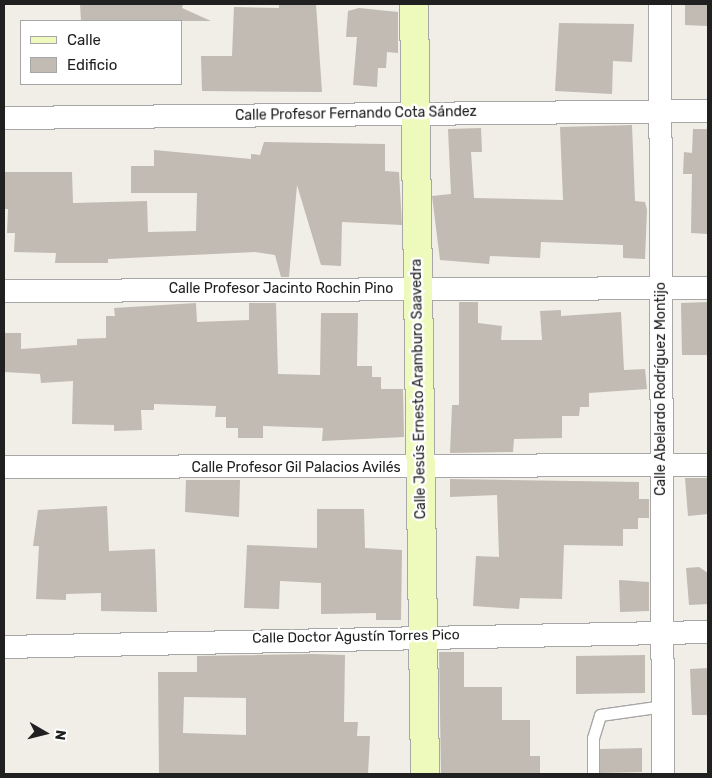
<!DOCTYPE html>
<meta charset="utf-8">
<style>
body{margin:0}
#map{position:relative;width:712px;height:778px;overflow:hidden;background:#f0eee6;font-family:Rubik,sans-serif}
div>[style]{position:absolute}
.building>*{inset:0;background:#c1bbb3}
.roads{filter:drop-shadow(1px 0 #a7a7a7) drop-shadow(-1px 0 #a7a7a7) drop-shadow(0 1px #a7a7a7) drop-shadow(0 -1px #a7a7a7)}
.lane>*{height:11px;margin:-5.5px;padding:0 5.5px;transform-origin:5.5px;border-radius:5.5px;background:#fff}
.street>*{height:22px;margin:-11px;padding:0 11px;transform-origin:11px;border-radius:11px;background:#fff}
.secondary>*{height:28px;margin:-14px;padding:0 14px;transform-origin:14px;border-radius:14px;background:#eefabb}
span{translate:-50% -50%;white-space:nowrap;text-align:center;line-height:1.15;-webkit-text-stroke:5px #fff;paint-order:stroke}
.street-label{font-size:14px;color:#202020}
.frame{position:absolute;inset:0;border:5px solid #202020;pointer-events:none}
.legend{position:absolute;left:20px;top:20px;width:162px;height:65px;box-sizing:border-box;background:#fff;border:1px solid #a6a6a6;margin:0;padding:6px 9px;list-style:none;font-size:15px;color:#202020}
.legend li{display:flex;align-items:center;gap:10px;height:25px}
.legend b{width:25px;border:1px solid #a6a6a6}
.north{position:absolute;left:20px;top:708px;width:50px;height:50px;-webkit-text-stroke:4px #fff;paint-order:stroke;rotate:98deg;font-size:14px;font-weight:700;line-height:20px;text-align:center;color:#202020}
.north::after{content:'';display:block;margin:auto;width:18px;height:22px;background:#202020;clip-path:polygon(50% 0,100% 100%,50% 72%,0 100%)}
</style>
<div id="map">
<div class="building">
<div style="clip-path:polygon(80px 4px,183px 4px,182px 8px,211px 21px,81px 21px)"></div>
<div style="clip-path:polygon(279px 4px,316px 4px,322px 92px,202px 91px,201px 56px,232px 56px,234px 7px,279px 8px)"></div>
<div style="clip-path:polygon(685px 4px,708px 4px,708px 26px,685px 25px)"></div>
<div style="clip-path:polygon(359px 8px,398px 12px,398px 53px,387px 52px,386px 68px,378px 68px,377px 87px,353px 85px,357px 37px,346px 37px,348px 11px)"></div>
<div style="clip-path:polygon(559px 23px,634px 24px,632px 62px,613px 61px,612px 94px,555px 91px)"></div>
<div style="clip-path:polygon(632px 125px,635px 201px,645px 202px,647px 210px,645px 259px,623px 258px,623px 245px,541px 242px,540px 258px,490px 256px,489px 264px,440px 260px,432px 196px,451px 194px,448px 129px,481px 128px,482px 152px,471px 152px,474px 198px,563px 200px,560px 127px)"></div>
<div style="clip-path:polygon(693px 129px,708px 129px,708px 234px,691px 233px,692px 174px,683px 174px,684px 152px,692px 153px)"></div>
<div style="clip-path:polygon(264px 142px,385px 144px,385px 171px,399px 172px,402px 225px,342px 222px,341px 266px,321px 265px,297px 185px,289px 277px,281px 277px,275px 255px,255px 252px,108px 259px,108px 263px,55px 263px,56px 253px,14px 252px,15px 233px,7px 233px,8px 209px,4px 209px,4px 172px,72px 172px,73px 203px,147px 201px,148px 232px,196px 231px,197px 193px,131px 193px,131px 166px,154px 166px,154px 150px,251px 159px,251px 154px,260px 155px)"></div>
<div style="clip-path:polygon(459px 302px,478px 302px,478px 323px,502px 326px,501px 340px,542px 340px,540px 311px,561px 310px,561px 316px,621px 312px,624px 370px,645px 369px,647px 389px,589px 393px,589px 407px,580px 407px,579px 416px,562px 416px,562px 438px,514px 439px,513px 452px,450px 453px,452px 405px,459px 405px)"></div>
<div style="clip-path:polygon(708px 302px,708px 355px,682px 355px,681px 303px)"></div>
<div style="clip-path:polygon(196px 303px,197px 322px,249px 320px,249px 303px,276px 303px,278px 374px,320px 375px,321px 313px,358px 313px,357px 366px,372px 366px,372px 377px,381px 377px,381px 389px,403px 389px,404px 437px,322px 441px,323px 428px,263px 426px,263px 438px,238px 438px,238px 428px,226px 428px,226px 417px,215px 417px,216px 406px,154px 404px,154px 410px,141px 410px,142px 430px,114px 431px,114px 425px,72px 424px,73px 381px,41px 383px,40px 374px,4px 372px,4px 333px,21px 333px,21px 349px,77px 345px,77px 339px,106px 338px,106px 316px,115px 316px,114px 308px)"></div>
<div style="clip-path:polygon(685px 478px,708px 478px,708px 514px,688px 516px)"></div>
<div style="clip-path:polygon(450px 479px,639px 482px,639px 499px,649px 499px,649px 518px,638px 518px,638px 529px,623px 529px,623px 546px,564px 545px,562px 599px,520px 598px,519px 609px,473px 606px,476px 556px,499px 557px,497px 495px,450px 497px)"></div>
<div style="clip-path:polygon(186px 480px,240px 480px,239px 517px,185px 512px)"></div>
<div style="clip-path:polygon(107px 506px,109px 551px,155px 549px,157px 612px,101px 611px,101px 593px,66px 594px,66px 600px,36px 599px,39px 546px,33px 546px,38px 510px)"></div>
<div style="clip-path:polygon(317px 509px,364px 509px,365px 548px,402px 550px,401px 620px,376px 620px,376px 613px,321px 614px,321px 583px,280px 581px,279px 609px,244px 608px,247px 545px,317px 548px)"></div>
<div style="clip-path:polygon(699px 567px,708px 573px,708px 604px,689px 605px,686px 568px)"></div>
<div style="clip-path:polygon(619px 580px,649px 582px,649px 611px,620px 612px)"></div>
<div style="clip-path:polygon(439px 652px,464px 652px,464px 687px,502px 687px,502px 720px,530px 720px,530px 756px,540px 756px,540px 774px,441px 774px)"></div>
<div style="clip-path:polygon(evenodd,313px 654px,345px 655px,344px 722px,358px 722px,357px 736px,370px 736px,368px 774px,159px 774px,158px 672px,197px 672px,197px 656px,313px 654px,184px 697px,246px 698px,246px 735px,183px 733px,184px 697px)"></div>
<div style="clip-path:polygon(645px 655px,645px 693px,576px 694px,576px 656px)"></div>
<div style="clip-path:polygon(708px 668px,708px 715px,692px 715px,690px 669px)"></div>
<div style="clip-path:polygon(642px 748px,642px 772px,600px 773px,600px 749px)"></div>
</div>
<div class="roads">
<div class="lane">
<div style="left:593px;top:774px;width:36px;rotate:-90deg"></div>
<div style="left:593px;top:738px;width:24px;rotate:-73deg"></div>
<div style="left:600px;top:715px;width:64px;rotate:-8.1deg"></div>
</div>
<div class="street">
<div style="left:660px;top:4px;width:770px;rotate:89.78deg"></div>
<div style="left:4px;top:118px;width:704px;rotate:-0.57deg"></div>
<div style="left:4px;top:291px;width:704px;rotate:-0.24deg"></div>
<div style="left:4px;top:467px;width:704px;rotate:-0.16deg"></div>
<div style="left:4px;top:647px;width:704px;rotate:-1.22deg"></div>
</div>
<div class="secondary">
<div style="left:414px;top:4px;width:770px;rotate:89.18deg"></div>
</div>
</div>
<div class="street-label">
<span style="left:356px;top:114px;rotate:-1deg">Calle Profesor Fernando Cota Sández</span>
<span style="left:281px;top:289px">Calle Profesor Jacinto Rochin Pino</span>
<span style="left:419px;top:389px;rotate:-91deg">Calle Jesús Ernesto Aramburo Saavedra</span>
<span style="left:661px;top:389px;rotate:-90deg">Calle Abelardo Rodríguez Montijo</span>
<span style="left:296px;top:468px">Calle Profesor Gil Palacios Avilés</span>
<span style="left:356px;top:637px;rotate:-1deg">Calle Doctor Agustín Torres Pico</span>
</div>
<div class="frame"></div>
<ul class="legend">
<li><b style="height:6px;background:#eefabb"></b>Calle</li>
<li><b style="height:14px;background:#c1bbb3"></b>Edificio</li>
</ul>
<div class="north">N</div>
</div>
